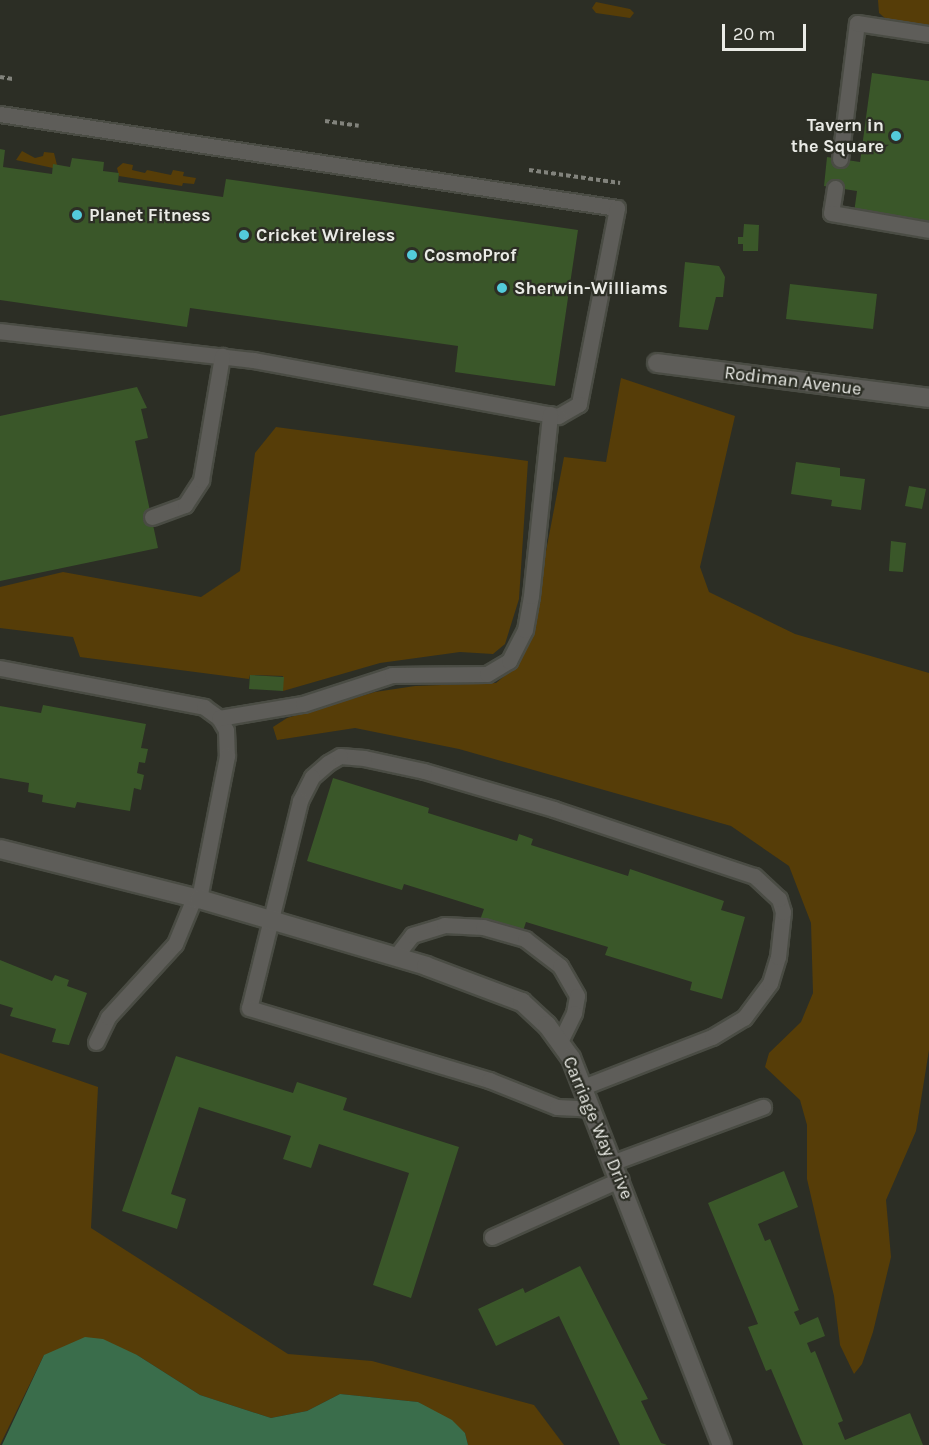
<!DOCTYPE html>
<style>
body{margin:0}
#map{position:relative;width:929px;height:1445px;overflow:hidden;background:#2c2e25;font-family:Karla,sans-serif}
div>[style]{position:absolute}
.green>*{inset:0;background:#563d08}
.water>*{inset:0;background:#3a6d4b}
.building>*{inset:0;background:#3a5729}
.path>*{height:4px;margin-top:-2px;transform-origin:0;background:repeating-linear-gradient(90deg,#82837c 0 4.5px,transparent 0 7.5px)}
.roads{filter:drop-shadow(2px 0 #4a4c44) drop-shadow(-2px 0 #4a4c44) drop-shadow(0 2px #4a4c44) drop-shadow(0 -2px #4a4c44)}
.lane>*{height:15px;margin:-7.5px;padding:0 7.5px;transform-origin:7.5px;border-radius:7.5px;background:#5e5d59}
.street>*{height:18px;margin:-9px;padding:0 9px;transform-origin:9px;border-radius:9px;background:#5e5d59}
.dots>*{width:16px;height:16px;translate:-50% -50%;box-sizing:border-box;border:3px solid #2c2e25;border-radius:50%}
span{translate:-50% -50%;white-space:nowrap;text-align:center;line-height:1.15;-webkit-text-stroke:4.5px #2c2e25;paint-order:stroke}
.poi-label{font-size:18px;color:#eaebe6;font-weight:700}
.right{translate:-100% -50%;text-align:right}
.left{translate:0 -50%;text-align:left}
.street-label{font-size:18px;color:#eaebe6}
.scale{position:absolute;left:722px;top:24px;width:84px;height:27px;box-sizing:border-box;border:3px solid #eaebe6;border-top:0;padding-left:8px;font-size:18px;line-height:21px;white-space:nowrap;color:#eaebe6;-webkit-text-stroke:4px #2c2e25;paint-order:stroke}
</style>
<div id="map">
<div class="green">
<div style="clip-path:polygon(878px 0,929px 0,929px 25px,886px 19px,879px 13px)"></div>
<div style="clip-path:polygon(596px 2px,630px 9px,634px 13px,630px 18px,596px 13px,592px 8px)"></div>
<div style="clip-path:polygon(22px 151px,35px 158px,43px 156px,44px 152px,54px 153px,57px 165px,53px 168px,16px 160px)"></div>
<div style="clip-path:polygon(123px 163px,133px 165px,132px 170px,145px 173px,147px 170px,171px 175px,173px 170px,184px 172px,183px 176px,196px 178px,194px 184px,183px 183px,182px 186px,119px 176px,117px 168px)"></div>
<div style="clip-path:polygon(621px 378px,735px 416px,700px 567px,709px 592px,795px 634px,929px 673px,929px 1050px,916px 1131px,886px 1200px,891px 1257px,873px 1332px,862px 1364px,854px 1374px,840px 1345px,834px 1296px,807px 1179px,807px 1125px,800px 1100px,765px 1067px,769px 1053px,801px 1022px,813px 993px,811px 923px,789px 866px,731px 826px,459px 749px,355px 728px,277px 740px,273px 727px,287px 718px,375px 692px,415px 686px,496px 683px,514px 668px,530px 635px,564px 457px,606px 462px)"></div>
<div style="clip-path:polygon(276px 427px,528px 461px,519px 599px,505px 644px,493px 654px,460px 652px,380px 663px,283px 691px,283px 676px,250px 675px,249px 679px,80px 657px,73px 637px,0 628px,0 587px,63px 572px,201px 597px,240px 571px,255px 453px)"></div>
<div style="clip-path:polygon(0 1053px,98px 1087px,91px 1228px,288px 1354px,372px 1361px,534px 1405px,564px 1445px,468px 1445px,465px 1433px,418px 1402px,340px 1394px,307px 1411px,271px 1418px,200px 1395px,137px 1355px,44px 1355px,0 1445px)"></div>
</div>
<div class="water">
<div style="clip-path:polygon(85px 1337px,103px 1339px,137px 1355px,200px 1395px,271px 1418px,307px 1411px,340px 1394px,418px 1402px,452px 1420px,465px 1433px,468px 1445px,2px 1445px,44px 1355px)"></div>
</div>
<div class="building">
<div style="clip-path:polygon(872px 73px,929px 81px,929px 223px,854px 213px,857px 191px,824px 186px,827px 157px,860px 162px)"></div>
<div style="clip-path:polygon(0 149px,5px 150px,3px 167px,52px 174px,53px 164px,70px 167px,72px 158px,104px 162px,103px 171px,119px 173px,118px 182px,223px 197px,226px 179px,578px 230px,555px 386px,455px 372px,458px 346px,190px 308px,187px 327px,0 300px)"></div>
<div style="clip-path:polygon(744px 224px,759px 225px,758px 251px,743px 251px,743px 244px,738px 244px,738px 237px,743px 237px)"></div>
<div style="clip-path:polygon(685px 262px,719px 266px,725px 277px,723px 297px,716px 297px,708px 330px,679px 327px)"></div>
<div style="clip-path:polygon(790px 284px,877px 294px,873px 329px,786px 319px)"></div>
<div style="clip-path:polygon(137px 387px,147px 408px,141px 409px,148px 438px,135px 441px,158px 548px,0 581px,0 416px)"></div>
<div style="clip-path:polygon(796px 462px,840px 468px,840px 476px,865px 479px,861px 510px,831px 506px,832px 500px,791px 494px)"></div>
<div style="clip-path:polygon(909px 486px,926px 489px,922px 509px,905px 506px)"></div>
<div style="clip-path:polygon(891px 541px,906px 543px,903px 572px,889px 571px)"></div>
<div style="clip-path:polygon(250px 675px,284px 677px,283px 691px,249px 689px)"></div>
<div style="clip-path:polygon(43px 705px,146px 724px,141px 748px,148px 749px,145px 763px,139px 762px,137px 773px,144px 775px,141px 790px,134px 788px,130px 811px,77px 802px,75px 808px,42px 802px,43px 795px,28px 792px,29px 783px,0 778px,0 706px,41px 713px)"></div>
<div style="clip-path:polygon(333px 778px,429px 808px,428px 813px,517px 841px,519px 834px,533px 839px,531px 845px,628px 876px,630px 869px,724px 901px,721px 910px,745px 917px,722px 999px,690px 990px,692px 982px,605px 955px,608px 947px,526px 922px,522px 934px,480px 920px,484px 909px,404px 884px,402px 890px,307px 861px)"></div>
<div style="clip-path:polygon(0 960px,52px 981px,55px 975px,69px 980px,67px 986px,87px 993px,69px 1045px,52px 1042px,56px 1029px,10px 1016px,13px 1008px,0 1004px)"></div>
<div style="clip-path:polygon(176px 1056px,293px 1093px,297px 1082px,347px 1098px,343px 1110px,459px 1147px,411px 1298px,373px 1285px,409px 1173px,319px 1144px,311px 1168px,283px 1159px,291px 1136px,199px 1107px,171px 1194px,186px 1199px,177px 1229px,122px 1211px)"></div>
<div style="clip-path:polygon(784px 1171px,798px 1207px,758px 1224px,765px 1241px,770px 1239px,799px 1310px,794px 1312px,800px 1325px,818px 1317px,825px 1336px,807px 1343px,811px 1353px,815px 1351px,843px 1421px,838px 1423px,845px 1440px,910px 1413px,923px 1445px,803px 1445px,771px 1369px,766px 1371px,748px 1327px,758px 1324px,708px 1203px)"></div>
<div style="clip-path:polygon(580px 1266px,648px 1399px,641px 1401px,661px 1443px,667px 1445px,620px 1445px,559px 1316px,496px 1346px,478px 1309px,523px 1288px,525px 1293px)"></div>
</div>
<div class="path">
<div style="left:0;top:77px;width:13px;rotate:9deg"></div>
<div style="left:325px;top:121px;width:34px;rotate:8deg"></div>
<div style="left:529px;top:170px;width:92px;rotate:8.1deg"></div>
</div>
<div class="roads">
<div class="lane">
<div style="left:0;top:114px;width:624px;rotate:8.66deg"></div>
<div style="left:617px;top:208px;width:200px;rotate:101deg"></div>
<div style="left:579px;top:404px;width:24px;rotate:150deg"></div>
<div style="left:558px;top:416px;width:310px;rotate:-169.6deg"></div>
<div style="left:253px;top:360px;width:255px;rotate:-173.5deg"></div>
<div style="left:840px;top:159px;width:137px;rotate:-82.9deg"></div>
<div style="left:857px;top:23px;width:73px;rotate:8.7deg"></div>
<div style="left:835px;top:188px;width:25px;rotate:99deg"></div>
<div style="left:831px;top:213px;width:99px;rotate:9.8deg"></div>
<div style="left:152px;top:517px;width:35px;rotate:-20deg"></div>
<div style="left:185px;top:505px;width:30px;rotate:-57deg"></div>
<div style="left:201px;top:480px;width:126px;rotate:-80.4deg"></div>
<div style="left:0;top:668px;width:208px;rotate:10.8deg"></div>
<div style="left:204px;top:707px;width:19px;rotate:36deg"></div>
<div style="left:219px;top:718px;width:14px;rotate:60deg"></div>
<div style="left:226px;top:730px;width:26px;rotate:88deg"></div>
<div style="left:227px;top:756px;width:146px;rotate:101.1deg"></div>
<div style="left:219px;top:718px;width:85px;rotate:-9.5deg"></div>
<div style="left:303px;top:704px;width:94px;rotate:-18deg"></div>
<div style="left:392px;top:675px;width:95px;rotate:-0.6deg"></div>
<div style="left:487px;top:674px;width:26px;rotate:-31deg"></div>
<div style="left:509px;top:661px;width:35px;rotate:-63deg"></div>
<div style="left:525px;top:630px;width:35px;rotate:-80deg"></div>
<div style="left:531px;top:596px;width:183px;rotate:-84deg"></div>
<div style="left:395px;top:957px;width:28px;rotate:-52deg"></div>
<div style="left:412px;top:935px;width:34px;rotate:-17deg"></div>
<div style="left:444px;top:925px;width:39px;rotate:3deg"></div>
<div style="left:483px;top:927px;width:44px;rotate:15.9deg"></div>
<div style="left:525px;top:939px;width:44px;rotate:37.6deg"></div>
<div style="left:560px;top:966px;width:34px;rotate:60deg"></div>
<div style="left:577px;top:996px;width:17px;rotate:100deg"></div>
<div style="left:574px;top:1013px;width:32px;rotate:116deg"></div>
<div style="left:96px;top:1042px;width:28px;rotate:-64deg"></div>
<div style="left:108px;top:1017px;width:99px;rotate:-47.5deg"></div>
<div style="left:175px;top:944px;width:50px;rotate:-67.6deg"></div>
<div style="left:583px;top:1087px;width:138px;rotate:-21.2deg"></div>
<div style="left:712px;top:1037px;width:37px;rotate:-31deg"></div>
<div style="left:744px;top:1018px;width:44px;rotate:-53.4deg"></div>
<div style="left:770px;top:983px;width:27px;rotate:-73deg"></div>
<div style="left:778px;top:957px;width:45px;rotate:-83.7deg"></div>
<div style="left:783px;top:912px;width:14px;rotate:-107deg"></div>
<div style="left:779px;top:899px;width:34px;rotate:-137deg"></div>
<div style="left:754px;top:876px;width:211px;rotate:-161.5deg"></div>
<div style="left:554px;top:809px;width:135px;rotate:-163.7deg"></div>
<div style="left:424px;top:771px;width:61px;rotate:-167.8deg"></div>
<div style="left:364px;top:758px;width:24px;rotate:-175deg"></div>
<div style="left:340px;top:756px;width:14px;rotate:150deg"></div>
<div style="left:328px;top:763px;width:21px;rotate:139deg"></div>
<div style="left:312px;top:777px;width:27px;rotate:117deg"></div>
<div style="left:300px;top:801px;width:213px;rotate:103.8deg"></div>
<div style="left:249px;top:1008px;width:251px;rotate:16.7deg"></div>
<div style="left:489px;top:1080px;width:73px;rotate:21.7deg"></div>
<div style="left:557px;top:1107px;width:35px;rotate:3deg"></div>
<div style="left:614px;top:1162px;width:159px;rotate:-20.3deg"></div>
<div style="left:492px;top:1237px;width:141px;rotate:-24.2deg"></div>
</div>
<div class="street">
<div style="left:657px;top:363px;width:274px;rotate:7.3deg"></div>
<div style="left:0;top:849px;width:205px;rotate:14.1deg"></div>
<div style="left:199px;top:899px;width:237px;rotate:16.4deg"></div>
<div style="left:426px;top:966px;width:103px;rotate:20.6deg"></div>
<div style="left:522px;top:1002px;width:34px;rotate:43deg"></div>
<div style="left:547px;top:1025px;width:41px;rotate:54deg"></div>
<div style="left:571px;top:1058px;width:415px;rotate:68.7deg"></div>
</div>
</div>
<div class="dots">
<div style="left:896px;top:136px;background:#53cbdb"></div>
<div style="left:77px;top:215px;background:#53cbdb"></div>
<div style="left:244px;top:235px;background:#53cbdb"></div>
<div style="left:412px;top:255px;background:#53cbdb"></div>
<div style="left:502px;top:288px;background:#53cbdb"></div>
</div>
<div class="poi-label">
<span class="right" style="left:884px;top:136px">Tavern in<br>the Square</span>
<span class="left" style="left:89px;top:215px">Planet Fitness</span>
<span class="left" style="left:256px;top:235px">Cricket Wireless</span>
<span class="left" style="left:424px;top:255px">CosmoProf</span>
<span class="left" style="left:514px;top:288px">Sherwin-Williams</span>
</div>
<div class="street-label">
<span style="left:793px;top:381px;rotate:7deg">Rodiman Avenue</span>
<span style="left:598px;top:1128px;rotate:67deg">Carriage Way Drive</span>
</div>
<div class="scale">20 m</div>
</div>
